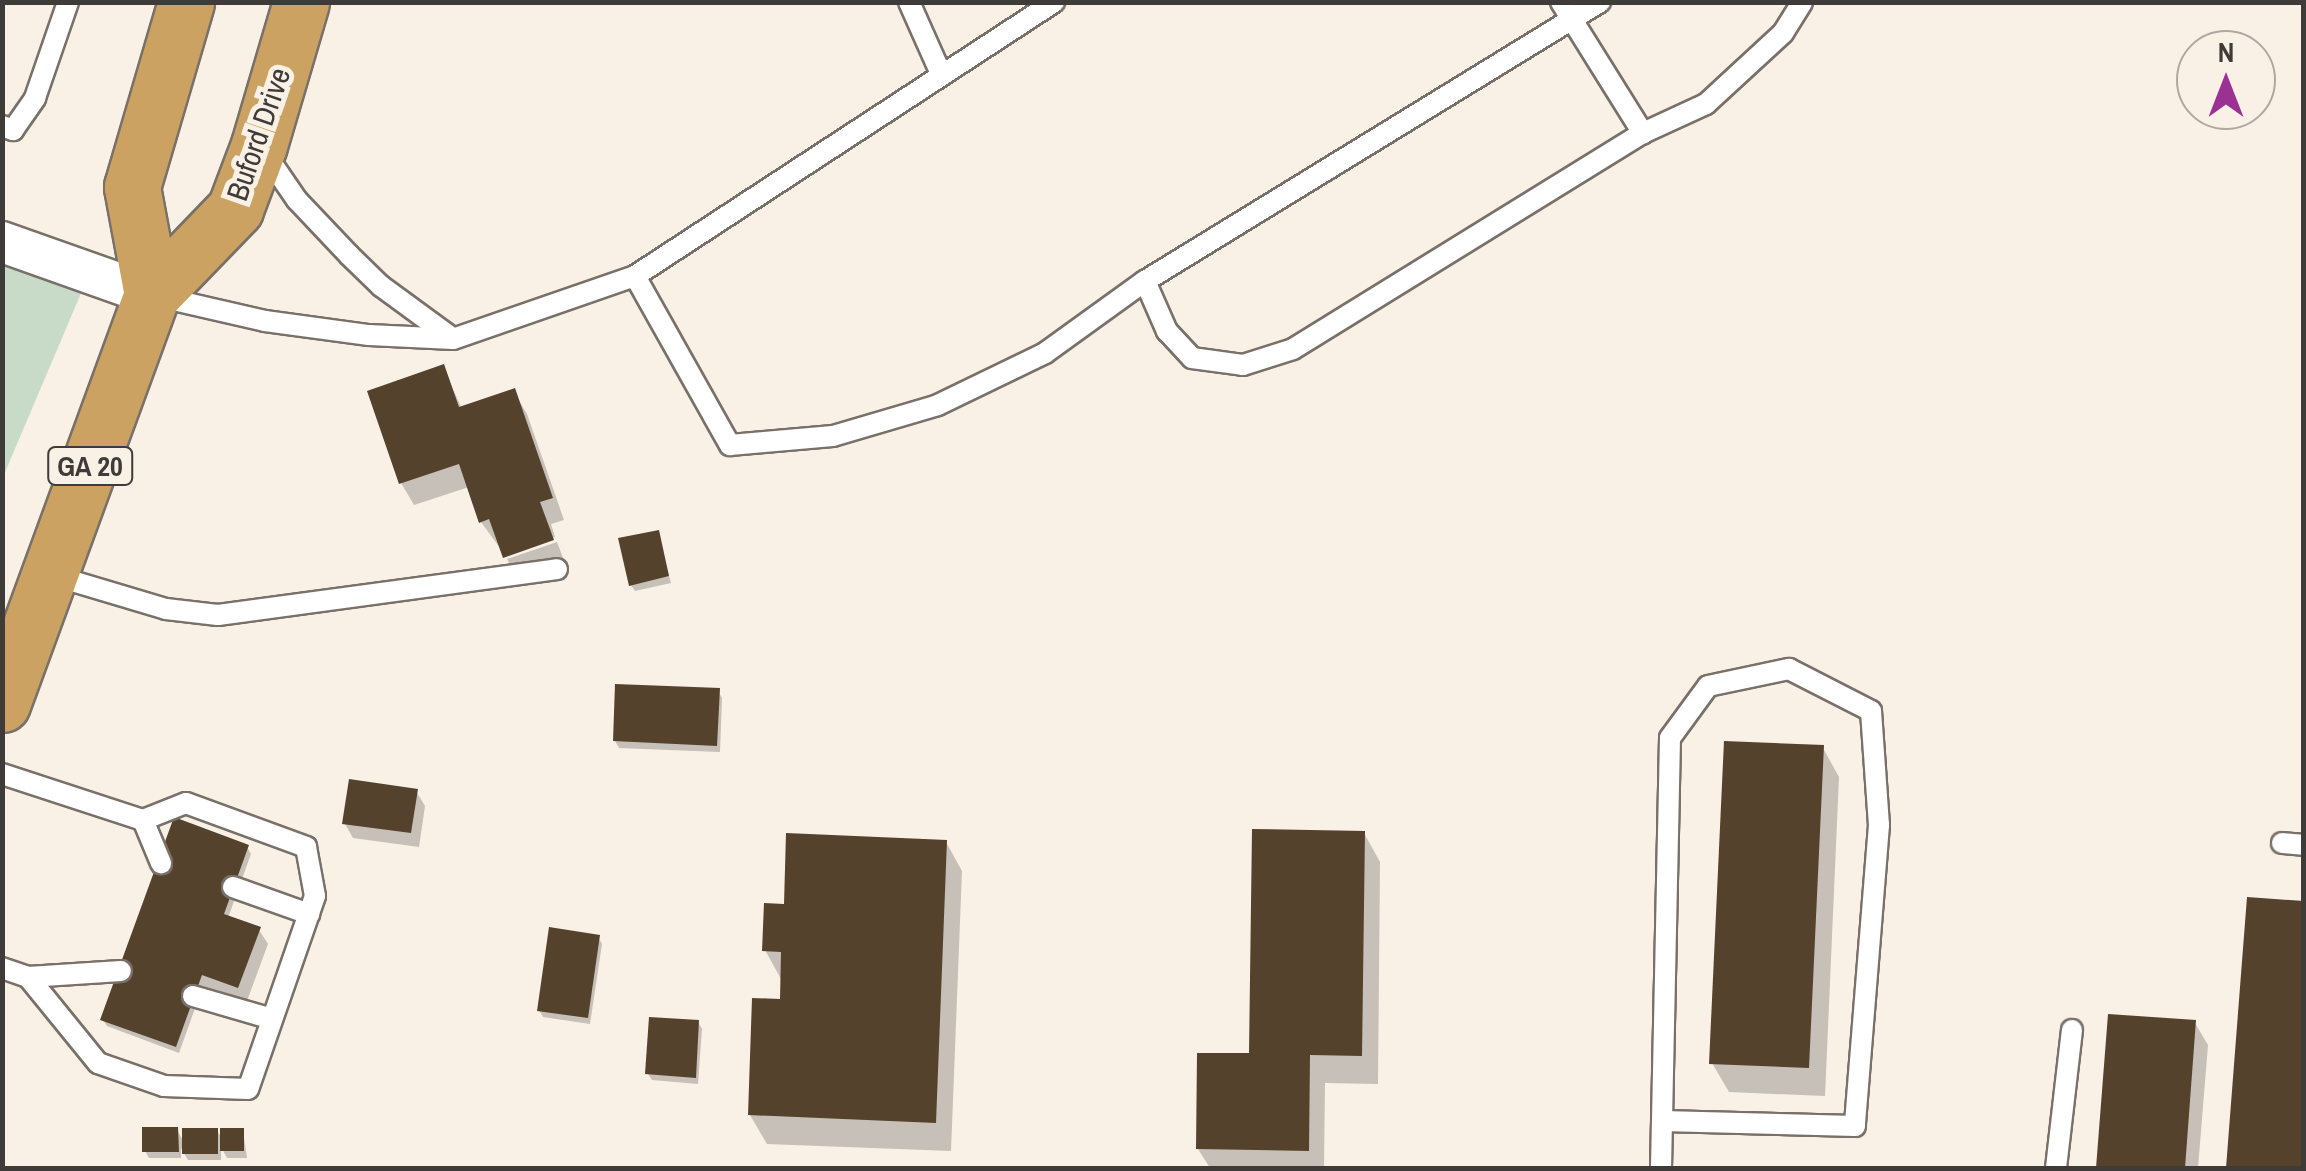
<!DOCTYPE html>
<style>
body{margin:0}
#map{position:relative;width:2306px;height:1171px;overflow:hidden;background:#f9f0e6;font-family:"Archivo Narrow",sans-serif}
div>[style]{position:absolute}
.green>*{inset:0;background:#c8dac8}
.shadow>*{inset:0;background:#0003}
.building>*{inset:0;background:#55422c}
.roads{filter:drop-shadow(2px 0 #797169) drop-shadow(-2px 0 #797169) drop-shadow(0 2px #797169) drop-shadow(0 -2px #797169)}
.service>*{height:20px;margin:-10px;padding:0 10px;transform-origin:10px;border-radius:10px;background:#fff}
.minor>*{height:40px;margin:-20px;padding:0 20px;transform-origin:20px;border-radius:20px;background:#fff}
.trunk>*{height:55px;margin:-27.5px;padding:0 27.5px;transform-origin:27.5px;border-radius:27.5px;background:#cca263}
span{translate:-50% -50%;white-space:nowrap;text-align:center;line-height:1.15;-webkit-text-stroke:10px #f9f0e6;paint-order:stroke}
.shield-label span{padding:2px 8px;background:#f9f0e6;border:2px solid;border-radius:8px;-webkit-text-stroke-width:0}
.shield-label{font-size:28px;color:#3f3b38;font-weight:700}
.street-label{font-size:30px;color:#3f3b38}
.frame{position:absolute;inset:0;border:5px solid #3f3b38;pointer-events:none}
.north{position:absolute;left:2176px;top:30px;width:100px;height:100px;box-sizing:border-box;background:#f9f0e6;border:2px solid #afa8a0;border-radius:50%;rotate:0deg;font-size:28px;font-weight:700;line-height:40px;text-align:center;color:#3f3b38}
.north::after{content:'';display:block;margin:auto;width:35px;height:45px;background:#9b3193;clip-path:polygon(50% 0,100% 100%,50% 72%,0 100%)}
</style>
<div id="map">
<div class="green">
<div style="clip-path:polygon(3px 221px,93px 265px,3px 477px)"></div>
</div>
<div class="shadow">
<div style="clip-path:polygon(443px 367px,462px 409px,514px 392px,527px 414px,564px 520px,551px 524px,555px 537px,505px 555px,481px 522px,469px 487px,414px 505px,401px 483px)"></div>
<div style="clip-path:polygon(657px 533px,671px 583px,635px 591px,631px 585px)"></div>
<div style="clip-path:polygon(557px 542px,565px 563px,518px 579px,507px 559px)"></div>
<div style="clip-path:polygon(718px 691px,722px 698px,720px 752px,619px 748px,615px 741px)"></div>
<div style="clip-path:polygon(1823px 748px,1839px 777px,1825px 1096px,1729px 1092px,1712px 1063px)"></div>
<div style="clip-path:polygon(416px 791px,425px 806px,419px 847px,353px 838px,345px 824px)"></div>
<div style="clip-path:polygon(1364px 833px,1380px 862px,1378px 1084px,1325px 1083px,1324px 1168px,1210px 1168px,1198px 1149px,1252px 1056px)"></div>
<div style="clip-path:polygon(946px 842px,962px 871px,951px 1151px,767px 1144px,750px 1115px,782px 1001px,781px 979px,765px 950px,786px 907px)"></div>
<div style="clip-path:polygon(247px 847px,251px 854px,228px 918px,259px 930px,268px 944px,247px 1001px,203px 986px,179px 1053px,107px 1026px,103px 1020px)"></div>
<div style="clip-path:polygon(598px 937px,602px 944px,590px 1024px,543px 1017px,539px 1010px)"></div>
<div style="clip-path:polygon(2110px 1017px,2195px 1023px,2208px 1045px,2198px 1168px,2099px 1168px)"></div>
<div style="clip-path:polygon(698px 1022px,702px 1029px,698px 1084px,652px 1080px,648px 1074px)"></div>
<div style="clip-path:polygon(177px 1130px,184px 1142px,217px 1130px,223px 1141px,243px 1130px,247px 1158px,227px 1158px,221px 1147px,221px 1160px,188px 1160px,181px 1148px,181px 1158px,149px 1158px,145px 1151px)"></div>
</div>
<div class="building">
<div style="clip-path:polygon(444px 364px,459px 407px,515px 388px,553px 498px,540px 502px,554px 540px,503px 558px,489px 519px,479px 523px,459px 464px,399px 484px,367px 391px)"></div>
<div style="clip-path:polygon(659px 530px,669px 576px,629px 586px,618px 538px)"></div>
<div style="clip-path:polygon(615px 684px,720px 688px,717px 746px,613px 741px)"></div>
<div style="clip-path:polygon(1724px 741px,1824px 745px,1809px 1068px,1709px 1064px)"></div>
<div style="clip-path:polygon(349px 779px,418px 789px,411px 833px,342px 824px)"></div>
<div style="clip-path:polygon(174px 817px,249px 845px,224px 914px,261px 927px,238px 988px,202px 975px,176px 1047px,100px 1020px)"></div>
<div style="clip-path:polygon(1252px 829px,1365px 831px,1362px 1056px,1310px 1055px,1309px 1151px,1196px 1149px,1197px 1053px,1249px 1053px)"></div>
<div style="clip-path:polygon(786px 833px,947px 840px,936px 1123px,748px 1115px,752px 998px,780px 999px,781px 952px,762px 951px,764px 903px,784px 904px)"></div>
<div style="clip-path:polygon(2247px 897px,2304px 901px,2304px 1168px,2226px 1168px)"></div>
<div style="clip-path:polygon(549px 927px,600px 935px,588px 1018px,537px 1011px)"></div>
<div style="clip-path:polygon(2108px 1014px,2196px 1020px,2185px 1168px,2096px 1168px)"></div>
<div style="clip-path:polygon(649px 1017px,699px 1020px,696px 1078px,645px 1074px)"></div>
<div style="clip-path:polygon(142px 1127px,178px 1127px,179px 1152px,142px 1152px)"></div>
<div style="clip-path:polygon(182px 1128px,218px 1128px,218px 1154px,182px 1154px)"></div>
<div style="clip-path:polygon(220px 1128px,244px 1128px,244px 1151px,220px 1151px)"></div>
</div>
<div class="roads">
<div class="service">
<div style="left:909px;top:2px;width:79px;rotate:66deg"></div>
<div style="left:1561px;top:2px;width:155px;rotate:58deg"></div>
<div style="left:1643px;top:133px;width:69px;rotate:-24.7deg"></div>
<div style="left:1706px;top:104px;width:105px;rotate:-42.7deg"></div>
<div style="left:1783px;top:33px;width:36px;rotate:-58deg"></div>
<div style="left:2px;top:126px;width:12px;rotate:20deg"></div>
<div style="left:13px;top:130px;width:39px;rotate:-55deg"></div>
<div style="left:35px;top:98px;width:102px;rotate:-71deg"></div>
<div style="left:264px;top:152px;width:58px;rotate:55.5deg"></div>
<div style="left:297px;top:200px;width:76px;rotate:46.6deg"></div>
<div style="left:349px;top:255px;width:45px;rotate:44.1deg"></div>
<div style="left:381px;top:286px;width:88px;rotate:36.2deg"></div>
<div style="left:635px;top:276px;width:194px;rotate:60.7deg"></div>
<div style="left:730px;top:445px;width:103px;rotate:-5deg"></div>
<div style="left:833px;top:436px;width:109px;rotate:-16.4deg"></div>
<div style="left:938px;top:405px;width:119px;rotate:-25.9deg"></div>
<div style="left:1045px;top:353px;width:123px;rotate:-35.8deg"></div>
<div style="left:1145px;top:281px;width:534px;rotate:-31.52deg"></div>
<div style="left:1145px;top:281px;width:55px;rotate:66.3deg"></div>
<div style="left:1167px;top:331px;width:37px;rotate:47deg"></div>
<div style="left:1192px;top:358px;width:51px;rotate:7.8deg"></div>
<div style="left:1243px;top:365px;width:52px;rotate:-17.7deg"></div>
<div style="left:1293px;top:349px;width:411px;rotate:-31.7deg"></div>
<div style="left:156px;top:296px;width:112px;rotate:12.9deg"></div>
<div style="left:265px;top:321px;width:105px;rotate:7.7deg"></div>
<div style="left:369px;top:335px;width:84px;rotate:2.7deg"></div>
<div style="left:453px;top:339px;width:193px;rotate:-19.1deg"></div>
<div style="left:635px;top:276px;width:501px;rotate:-33.18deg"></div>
<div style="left:52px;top:575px;width:119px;rotate:16.6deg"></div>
<div style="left:166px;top:609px;width:52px;rotate:6.6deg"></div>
<div style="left:218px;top:615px;width:342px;rotate:-7.7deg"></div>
<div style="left:2px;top:774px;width:148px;rotate:18.1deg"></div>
<div style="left:143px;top:820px;width:46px;rotate:-21.6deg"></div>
<div style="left:186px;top:803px;width:128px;rotate:20.1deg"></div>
<div style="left:306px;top:847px;width:50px;rotate:79.6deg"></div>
<div style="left:315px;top:896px;width:204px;rotate:109.1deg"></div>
<div style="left:248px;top:1089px;width:84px;rotate:-178deg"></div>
<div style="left:164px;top:1086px;width:70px;rotate:-160.8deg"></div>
<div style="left:98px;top:1063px;width:111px;rotate:-129.1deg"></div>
<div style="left:28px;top:977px;width:28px;rotate:-161deg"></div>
<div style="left:143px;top:820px;width:47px;rotate:67.3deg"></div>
<div style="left:2282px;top:843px;width:22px;rotate:5deg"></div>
<div style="left:233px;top:887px;width:81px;rotate:19.6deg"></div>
<div style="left:28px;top:977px;width:93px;rotate:-3.7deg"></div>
<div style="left:193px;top:996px;width:82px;rotate:16.2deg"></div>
<div style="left:1661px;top:1168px;width:430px;rotate:-88.8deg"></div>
<div style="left:1670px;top:738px;width:64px;rotate:-53.8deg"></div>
<div style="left:1708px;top:686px;width:83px;rotate:-11.9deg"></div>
<div style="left:1789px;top:669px;width:92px;rotate:27.1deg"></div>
<div style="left:1871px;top:711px;width:114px;rotate:86deg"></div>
<div style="left:1879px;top:825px;width:302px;rotate:94.6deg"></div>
<div style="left:1855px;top:1126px;width:192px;rotate:-178.5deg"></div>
<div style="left:2056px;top:1168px;width:139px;rotate:-83.4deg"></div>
</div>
<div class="minor">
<div style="left:2px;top:242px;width:159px;rotate:19.5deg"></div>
</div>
<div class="trunk">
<div style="left:152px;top:295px;width:110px;rotate:-100.5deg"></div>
<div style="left:132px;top:187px;width:193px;rotate:-73.7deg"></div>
<div style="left:2px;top:704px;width:436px;rotate:-69.9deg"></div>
<div style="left:152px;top:295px;width:120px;rotate:-46deg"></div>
<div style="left:235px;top:209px;width:68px;rotate:-69.4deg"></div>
<div style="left:259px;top:145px;width:149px;rotate:-73.6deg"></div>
</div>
</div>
<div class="shield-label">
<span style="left:90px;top:466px">GA 20</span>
</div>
<div class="street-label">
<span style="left:258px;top:134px;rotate:-71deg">Buford Drive</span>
</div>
<div class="frame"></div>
<div class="north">N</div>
</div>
